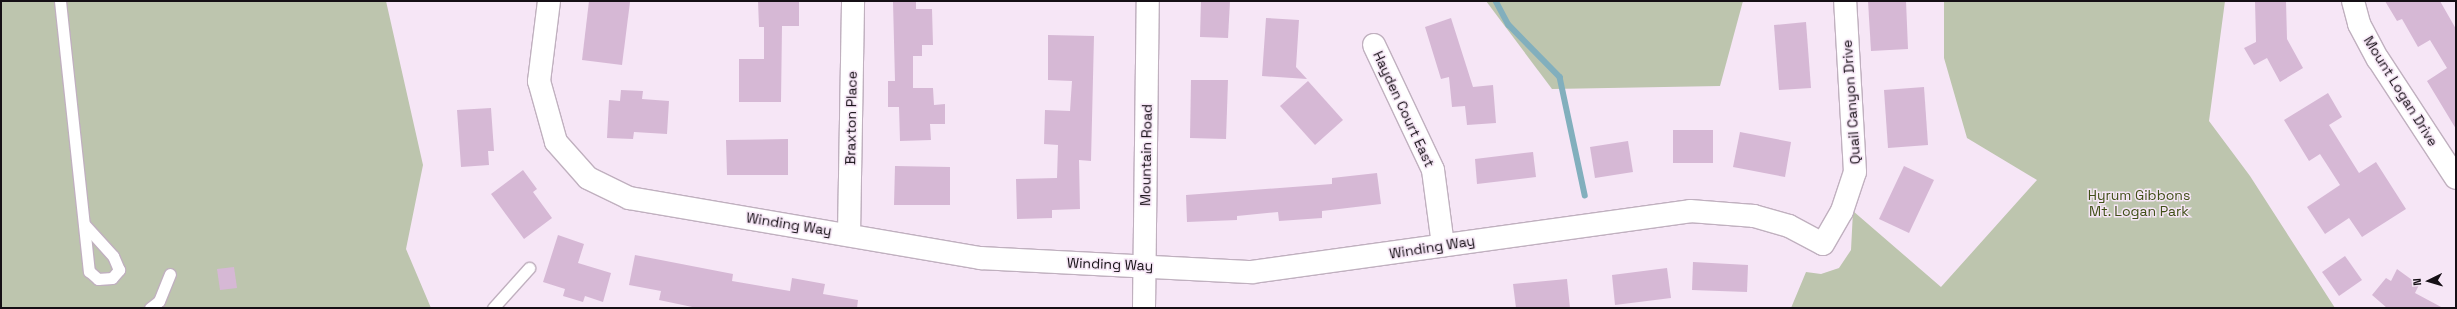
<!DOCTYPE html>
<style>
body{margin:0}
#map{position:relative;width:2457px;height:309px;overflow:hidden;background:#f6e6f6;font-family:"Space Grotesk",sans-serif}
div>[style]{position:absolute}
.green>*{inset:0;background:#bdc5ae}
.stream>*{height:5.5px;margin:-2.75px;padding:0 2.75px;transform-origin:2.75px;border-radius:2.75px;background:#82afbd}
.building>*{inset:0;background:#d6b8d5}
.roads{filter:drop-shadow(1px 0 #c0b0bf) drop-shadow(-1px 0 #c0b0bf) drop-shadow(0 1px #c0b0bf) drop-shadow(0 -1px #c0b0bf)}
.lane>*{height:11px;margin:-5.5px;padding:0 5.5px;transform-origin:5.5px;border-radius:5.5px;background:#fff}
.street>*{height:22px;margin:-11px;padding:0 11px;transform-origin:11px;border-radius:11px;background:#fff}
span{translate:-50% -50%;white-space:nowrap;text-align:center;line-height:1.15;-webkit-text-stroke:3px #f6e6f6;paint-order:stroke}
.street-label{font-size:14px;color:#150f15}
.park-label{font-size:14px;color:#404f17}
.frame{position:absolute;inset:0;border:2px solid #150f15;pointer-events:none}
.north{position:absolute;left:2409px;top:261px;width:40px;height:40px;-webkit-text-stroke:3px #f6e6f6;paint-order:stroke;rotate:265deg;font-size:11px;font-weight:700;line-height:16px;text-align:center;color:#150f15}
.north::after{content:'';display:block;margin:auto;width:14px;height:18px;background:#150f15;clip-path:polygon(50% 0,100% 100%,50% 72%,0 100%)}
</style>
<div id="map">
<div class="green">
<div style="clip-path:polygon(1px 1px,386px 1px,423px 165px,406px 249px,431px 308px,1px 308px)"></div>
<div style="clip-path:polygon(1486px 1px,1743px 1px,1720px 86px,1552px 89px)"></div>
<div style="clip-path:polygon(1944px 1px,2225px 1px,2209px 121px,2250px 176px,2335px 308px,1791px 308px,1806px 272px,1821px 274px,1839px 268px,1851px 250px,1853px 211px,1941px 287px,2037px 180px,1967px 138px,1944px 58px)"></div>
</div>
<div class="stream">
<div style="left:1496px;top:1px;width:27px;rotate:62deg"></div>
<div style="left:1509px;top:25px;width:73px;rotate:45.6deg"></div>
<div style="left:1560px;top:77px;width:121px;rotate:78deg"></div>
</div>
<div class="building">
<div style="clip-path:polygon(589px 1px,630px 2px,622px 65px,582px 60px)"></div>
<div style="clip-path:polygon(758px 1px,799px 1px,799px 26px,782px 26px,781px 102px,739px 102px,739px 59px,764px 59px,764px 27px,759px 27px)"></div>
<div style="clip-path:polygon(1201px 1px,1230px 1px,1228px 38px,1200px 37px)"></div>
<div style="clip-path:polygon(1868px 1px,1906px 1px,1908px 49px,1871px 51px)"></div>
<div style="clip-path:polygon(2255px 1px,2286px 1px,2287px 39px,2303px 68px,2280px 82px,2267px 58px,2254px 65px,2244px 48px,2256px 42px)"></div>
<div style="clip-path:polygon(2385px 1px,2440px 1px,2456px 29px,2456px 129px,2427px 81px,2447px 68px,2430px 40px,2418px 47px,2402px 19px,2397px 21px)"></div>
<div style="clip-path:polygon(893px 2px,916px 2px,916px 9px,932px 9px,933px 45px,922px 45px,922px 56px,913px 56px,913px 88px,933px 88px,934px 105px,945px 104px,945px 124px,930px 124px,931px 140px,900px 141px,899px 107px,888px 107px,888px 81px,895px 81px)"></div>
<div style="clip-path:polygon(1266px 18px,1299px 20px,1296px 67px,1307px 79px,1262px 76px)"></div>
<div style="clip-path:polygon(1451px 18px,1473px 87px,1493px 85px,1496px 123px,1467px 125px,1465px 106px,1452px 107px,1449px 77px,1441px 79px,1425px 27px)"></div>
<div style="clip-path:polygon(1806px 22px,1811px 88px,1779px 90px,1774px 25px)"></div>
<div style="clip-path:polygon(1048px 35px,1094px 36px,1091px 161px,1079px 160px,1080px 209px,1052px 210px,1052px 218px,1017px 219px,1016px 179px,1057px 178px,1058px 145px,1044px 144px,1045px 110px,1070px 111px,1072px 81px,1048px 80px)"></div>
<div style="clip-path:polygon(1191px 80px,1228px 80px,1226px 139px,1190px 138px)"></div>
<div style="clip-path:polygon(1308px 81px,1343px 120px,1315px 145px,1280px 106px)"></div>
<div style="clip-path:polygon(1924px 87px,1928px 145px,1888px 148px,1884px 90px)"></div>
<div style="clip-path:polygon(621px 90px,643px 91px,642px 99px,669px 101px,667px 134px,634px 132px,633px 139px,607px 138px,609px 100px,620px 101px)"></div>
<div style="clip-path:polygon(2328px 93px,2342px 117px,2329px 125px,2359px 173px,2376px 162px,2406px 209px,2362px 237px,2349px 218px,2325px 234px,2307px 207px,2340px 185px,2320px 154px,2309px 161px,2284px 120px)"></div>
<div style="clip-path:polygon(491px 108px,494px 151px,488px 151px,489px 165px,461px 167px,457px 110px)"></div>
<div style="clip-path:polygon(1673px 130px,1713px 130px,1713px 163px,1673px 163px)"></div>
<div style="clip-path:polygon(1740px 132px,1791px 142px,1785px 177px,1733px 167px)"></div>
<div style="clip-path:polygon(788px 139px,788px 175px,727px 175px,726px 140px)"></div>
<div style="clip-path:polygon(1628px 141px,1633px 172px,1595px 178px,1590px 147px)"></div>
<div style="clip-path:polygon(1533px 152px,1536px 177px,1477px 184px,1475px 159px)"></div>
<div style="clip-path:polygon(895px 166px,950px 167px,950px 205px,894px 205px)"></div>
<div style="clip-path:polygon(1904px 166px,1934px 180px,1909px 233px,1879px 219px)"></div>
<div style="clip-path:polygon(523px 170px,537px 189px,533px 192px,552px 218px,524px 239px,491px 194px)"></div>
<div style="clip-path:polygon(1377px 173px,1381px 204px,1322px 211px,1322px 218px,1279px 221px,1278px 212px,1237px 216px,1237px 220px,1187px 222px,1186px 195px,1332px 184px,1332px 178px)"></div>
<div style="clip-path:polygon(558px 235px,584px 244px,578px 263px,611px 273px,603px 302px,585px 296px,583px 302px,563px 296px,565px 289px,543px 282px)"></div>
<div style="clip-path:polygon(635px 255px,733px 274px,732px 281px,790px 291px,792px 278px,825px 284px,823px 294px,858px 300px,857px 308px,697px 308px,659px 300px,661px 291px,629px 285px)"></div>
<div style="clip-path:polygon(2345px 256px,2362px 280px,2339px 296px,2322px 272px)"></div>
<div style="clip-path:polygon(1693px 262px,1748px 265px,1747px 292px,1692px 290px)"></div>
<div style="clip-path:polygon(234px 267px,237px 288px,220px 290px,217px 269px)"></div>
<div style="clip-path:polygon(1667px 268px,1671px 298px,1615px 305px,1612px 275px)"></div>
<div style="clip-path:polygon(2397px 269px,2419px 285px,2415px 293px,2443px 308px,2387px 308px,2372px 295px,2386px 278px,2391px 281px)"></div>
<div style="clip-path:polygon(1567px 279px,1570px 308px,1516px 308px,1513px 284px)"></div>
</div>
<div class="roads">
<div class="lane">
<div style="left:60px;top:1px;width:272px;rotate:83.9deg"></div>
<div style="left:89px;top:271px;width:12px;rotate:42deg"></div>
<div style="left:98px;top:279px;width:14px;rotate:-4deg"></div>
<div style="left:112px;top:278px;width:11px;rotate:-49deg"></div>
<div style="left:119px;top:270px;width:15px;rotate:-113deg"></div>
<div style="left:113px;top:256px;width:43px;rotate:-132.2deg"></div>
<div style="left:150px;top:308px;width:11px;rotate:-38deg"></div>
<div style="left:159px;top:301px;width:29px;rotate:-68deg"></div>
<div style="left:493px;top:308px;width:54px;rotate:-48deg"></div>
</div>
<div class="street">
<div style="left:549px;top:1px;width:81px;rotate:97.1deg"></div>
<div style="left:539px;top:81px;width:63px;rotate:74.4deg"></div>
<div style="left:556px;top:142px;width:48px;rotate:48.4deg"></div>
<div style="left:588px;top:178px;width:46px;rotate:26deg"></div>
<div style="left:629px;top:198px;width:357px;rotate:9.7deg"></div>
<div style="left:981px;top:258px;width:271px;rotate:3deg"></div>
<div style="left:1252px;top:272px;width:442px;rotate:-7.9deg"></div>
<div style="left:1690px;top:211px;width:64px;rotate:4.5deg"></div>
<div style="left:1754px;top:216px;width:36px;rotate:16deg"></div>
<div style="left:1789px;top:226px;width:38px;rotate:28deg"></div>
<div style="left:1823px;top:244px;width:38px;rotate:-60deg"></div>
<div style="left:1842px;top:211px;width:41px;rotate:-71.6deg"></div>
<div style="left:1855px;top:172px;width:171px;rotate:-93.3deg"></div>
<div style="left:2353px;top:1px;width:24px;rotate:75deg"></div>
<div style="left:2359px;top:24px;width:40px;rotate:62deg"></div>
<div style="left:2378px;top:59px;width:142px;rotate:56.8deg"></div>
<div style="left:1374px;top:45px;width:138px;rotate:64.7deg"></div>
<div style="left:1433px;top:170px;width:76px;rotate:82.4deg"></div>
<div style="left:849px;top:234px;width:233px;rotate:-89deg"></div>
<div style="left:1144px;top:308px;width:307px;rotate:-89.3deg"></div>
</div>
</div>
<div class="street-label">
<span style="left:2401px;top:91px;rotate:58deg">Mount Logan Drive</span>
<span style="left:1851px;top:102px;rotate:-94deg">Quail Canyon Drive</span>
<span style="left:1404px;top:109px;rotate:65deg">Hayden Court East</span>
<span style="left:851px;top:118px;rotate:-89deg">Braxton Place</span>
<span style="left:1146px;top:155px;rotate:-89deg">Mountain Road</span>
<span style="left:789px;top:224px;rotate:9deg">Winding Way</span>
<span style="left:1432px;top:247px;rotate:-9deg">Winding Way</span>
<span style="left:1110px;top:264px;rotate:2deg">Winding Way</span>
</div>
<div class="park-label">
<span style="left:2139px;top:203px">Hyrum Gibbons<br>Mt. Logan Park</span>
</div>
<div class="frame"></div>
<div class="north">N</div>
</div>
